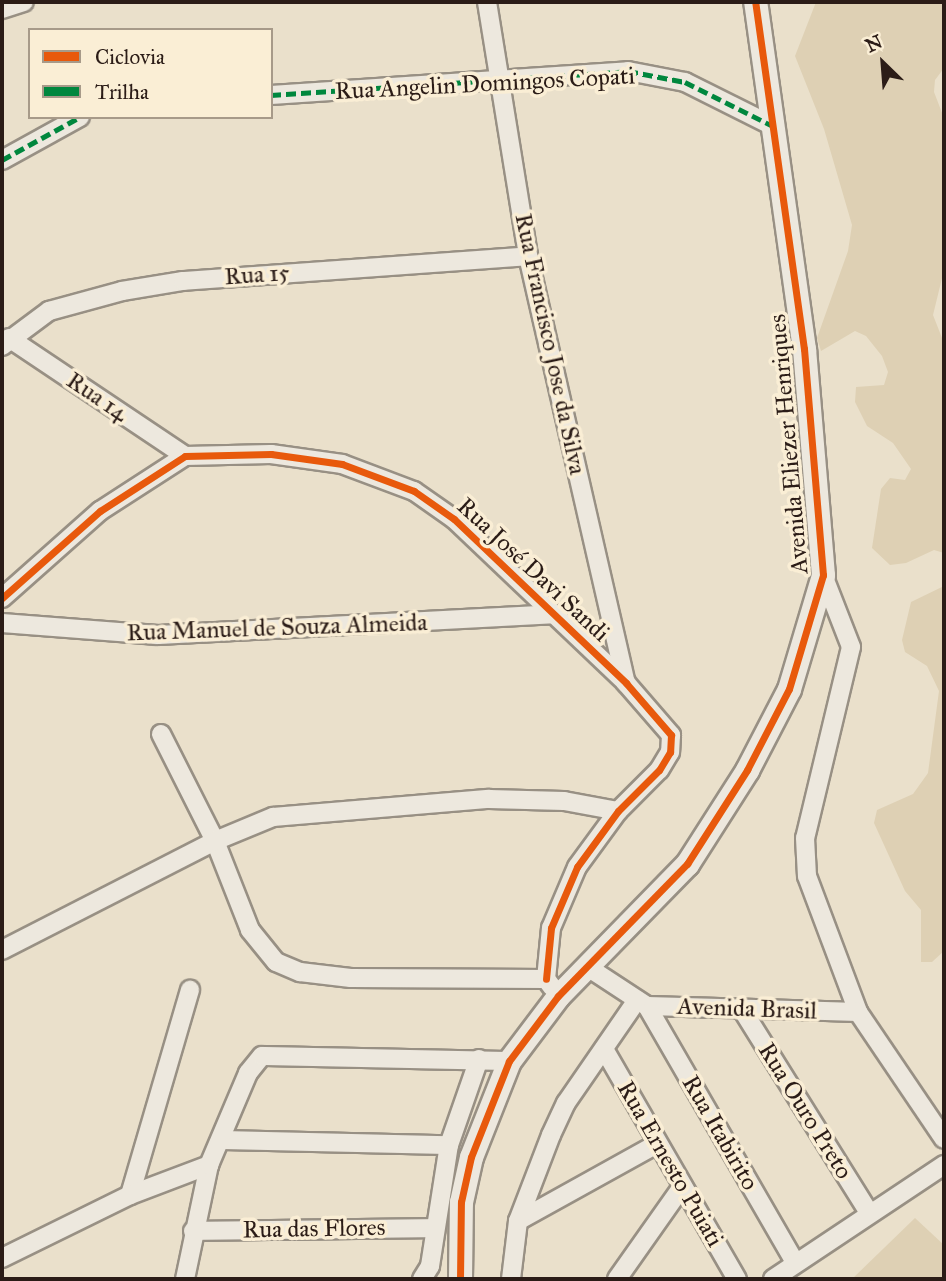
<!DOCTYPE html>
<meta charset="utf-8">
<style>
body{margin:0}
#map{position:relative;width:946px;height:1281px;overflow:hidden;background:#eae0cb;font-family:"IM FELL Great Primer",serif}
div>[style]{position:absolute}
.green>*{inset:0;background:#ded0b4}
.roads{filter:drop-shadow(2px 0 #989084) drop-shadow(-2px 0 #989084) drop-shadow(0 2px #989084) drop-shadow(0 -2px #989084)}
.minor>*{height:18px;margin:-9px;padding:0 9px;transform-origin:9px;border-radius:9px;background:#ede8de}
.tertiary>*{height:23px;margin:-11.5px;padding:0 11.5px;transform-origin:11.5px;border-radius:11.5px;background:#ede8de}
.quiet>*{height:5px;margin-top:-2.5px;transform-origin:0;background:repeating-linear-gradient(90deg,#00873e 0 10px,transparent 0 15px)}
.cycleway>*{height:7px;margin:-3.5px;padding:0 3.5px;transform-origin:3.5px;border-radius:3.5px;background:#e8590c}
span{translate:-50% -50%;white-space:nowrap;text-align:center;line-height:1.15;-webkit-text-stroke:7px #faeed5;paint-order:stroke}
.street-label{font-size:24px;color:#2b1c17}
.frame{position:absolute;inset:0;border:4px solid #2b1c17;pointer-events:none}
.legend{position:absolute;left:28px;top:28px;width:245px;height:91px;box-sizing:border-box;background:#faeed5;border:2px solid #a79a89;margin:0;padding:9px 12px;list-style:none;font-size:21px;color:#2b1c17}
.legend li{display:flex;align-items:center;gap:14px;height:35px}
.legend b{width:35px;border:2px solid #a79a89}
.north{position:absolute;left:848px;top:28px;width:70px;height:70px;-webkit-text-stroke:5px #faeed5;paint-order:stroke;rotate:335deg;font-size:19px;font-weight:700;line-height:28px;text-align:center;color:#2b1c17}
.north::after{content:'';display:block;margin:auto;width:24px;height:32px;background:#2b1c17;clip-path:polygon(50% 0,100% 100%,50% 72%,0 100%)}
</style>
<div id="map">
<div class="green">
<div style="clip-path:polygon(816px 2px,944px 2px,944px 68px,935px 80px,934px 92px,944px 118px,944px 270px,933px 315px,944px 343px,944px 553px,934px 550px,906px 563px,890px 565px,872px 548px,881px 489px,890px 478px,905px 480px,911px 469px,893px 443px,867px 426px,855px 402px,856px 387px,884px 385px,888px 372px,882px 356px,866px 336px,855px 331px,821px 351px,817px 338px,848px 251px,852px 225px,824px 129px,795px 56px)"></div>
<div style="clip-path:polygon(944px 586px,944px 951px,932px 962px,921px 962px,921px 910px,905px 891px,874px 823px,877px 810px,913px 794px,928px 773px,939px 691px,927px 666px,905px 652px,902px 640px,911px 602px)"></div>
<div style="clip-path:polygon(915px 1218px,944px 1245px,944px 1279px,852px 1279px)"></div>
</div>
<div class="roads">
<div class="minor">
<div style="left:487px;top:2px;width:257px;rotate:80.8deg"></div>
<div style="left:528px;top:256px;width:438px;rotate:77.1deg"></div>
<div style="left:2px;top:9px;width:23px;rotate:-18deg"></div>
<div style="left:271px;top:95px;width:358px;rotate:-3.8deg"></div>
<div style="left:628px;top:71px;width:58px;rotate:10.9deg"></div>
<div style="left:685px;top:82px;width:98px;rotate:26.6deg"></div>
<div style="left:2px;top:160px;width:89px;rotate:-28.9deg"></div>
<div style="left:9px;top:338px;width:212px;rotate:33.8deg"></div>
<div style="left:2px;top:346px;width:59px;rotate:-36.7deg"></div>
<div style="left:49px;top:311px;width:76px;rotate:-15.3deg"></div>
<div style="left:122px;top:291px;width:62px;rotate:-9.3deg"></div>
<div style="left:183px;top:281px;width:346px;rotate:-4.1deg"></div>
<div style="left:823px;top:575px;width:77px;rotate:68.7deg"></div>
<div style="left:851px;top:647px;width:196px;rotate:103.5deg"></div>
<div style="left:805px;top:838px;width:38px;rotate:87deg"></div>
<div style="left:807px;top:876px;width:145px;rotate:69.4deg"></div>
<div style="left:858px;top:1012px;width:153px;rotate:55.9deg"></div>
<div style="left:2px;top:598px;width:131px;rotate:-41.6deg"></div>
<div style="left:100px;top:511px;width:101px;rotate:-32.9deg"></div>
<div style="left:185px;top:456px;width:86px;rotate:-1.3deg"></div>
<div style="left:271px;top:454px;width:72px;rotate:8deg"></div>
<div style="left:342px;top:464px;width:77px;rotate:20.6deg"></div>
<div style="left:414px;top:491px;width:49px;rotate:35deg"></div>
<div style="left:454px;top:519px;width:238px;rotate:43.6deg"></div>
<div style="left:626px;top:683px;width:69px;rotate:49.1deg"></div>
<div style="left:671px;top:735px;width:17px;rotate:93deg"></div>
<div style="left:670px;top:752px;width:21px;rotate:121deg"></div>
<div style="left:659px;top:770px;width:58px;rotate:135deg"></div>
<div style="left:618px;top:811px;width:69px;rotate:126.2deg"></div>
<div style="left:577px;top:867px;width:66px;rotate:113.1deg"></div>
<div style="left:551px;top:928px;width:51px;rotate:95.6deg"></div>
<div style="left:2px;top:623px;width:156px;rotate:4.4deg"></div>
<div style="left:158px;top:635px;width:396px;rotate:-3deg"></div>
<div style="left:161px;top:734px;width:120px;rotate:63.2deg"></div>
<div style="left:215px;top:841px;width:96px;rotate:68.5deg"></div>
<div style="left:250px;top:930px;width:41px;rotate:50.9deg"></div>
<div style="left:276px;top:962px;width:26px;rotate:23deg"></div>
<div style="left:300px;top:972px;width:51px;rotate:6.7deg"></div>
<div style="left:351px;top:978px;width:195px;rotate:0.3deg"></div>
<div style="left:546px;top:979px;width:10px;rotate:53deg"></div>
<div style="left:2px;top:950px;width:239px;rotate:-27.1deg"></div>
<div style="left:215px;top:841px;width:63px;rotate:-22.5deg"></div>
<div style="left:273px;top:817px;width:217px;rotate:-4.8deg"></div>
<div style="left:489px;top:799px;width:75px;rotate:1.5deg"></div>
<div style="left:564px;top:801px;width:55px;rotate:10.5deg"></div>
<div style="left:586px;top:966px;width:73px;rotate:33.3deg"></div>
<div style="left:647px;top:1006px;width:211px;rotate:1.6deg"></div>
<div style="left:647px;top:1006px;width:294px;rotate:60deg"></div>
<div style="left:743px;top:1011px;width:236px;rotate:58deg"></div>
<div style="left:604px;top:1049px;width:266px;rotate:60deg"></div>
<div style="left:221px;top:1140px;width:228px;rotate:1.3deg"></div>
<div style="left:130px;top:1195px;width:214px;rotate:-73.7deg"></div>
<div style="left:518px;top:1221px;width:159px;rotate:-29deg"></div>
<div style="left:193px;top:1231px;width:242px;rotate:-0.7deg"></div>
<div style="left:2px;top:1258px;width:143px;rotate:-26.2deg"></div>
<div style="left:130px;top:1195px;width:85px;rotate:-20.8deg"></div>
<div style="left:185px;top:1279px;width:116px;rotate:-78.1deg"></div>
<div style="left:209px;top:1165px;width:100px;rotate:-67deg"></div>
<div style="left:248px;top:1073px;width:22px;rotate:-51deg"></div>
<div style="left:262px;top:1056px;width:247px;rotate:1.2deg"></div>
<div style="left:422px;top:1279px;width:15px;rotate:-58deg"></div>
<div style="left:430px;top:1266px;width:122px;rotate:-81.1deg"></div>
<div style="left:449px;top:1145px;width:91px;rotate:-70.8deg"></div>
<div style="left:511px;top:1279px;width:58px;rotate:-83.1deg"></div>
<div style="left:518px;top:1221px;width:92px;rotate:-69deg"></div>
<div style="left:551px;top:1135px;width:35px;rotate:-65deg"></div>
<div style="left:566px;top:1103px;width:125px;rotate:-55.4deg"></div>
<div style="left:617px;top:1279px;width:113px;rotate:-54.8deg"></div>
<div style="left:773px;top:1279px;width:206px;rotate:-33.7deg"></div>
</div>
<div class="tertiary">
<div style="left:460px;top:1279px;width:77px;rotate:-89.3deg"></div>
<div style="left:461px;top:1202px;width:46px;rotate:-77.5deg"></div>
<div style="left:471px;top:1157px;width:103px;rotate:-68.4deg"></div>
<div style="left:509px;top:1061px;width:81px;rotate:-53deg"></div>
<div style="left:558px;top:996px;width:185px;rotate:-45.7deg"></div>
<div style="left:687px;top:864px;width:112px;rotate:-57.4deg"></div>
<div style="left:747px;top:770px;width:91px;rotate:-62.6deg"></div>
<div style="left:789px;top:689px;width:119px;rotate:-73.4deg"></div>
<div style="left:823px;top:575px;width:227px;rotate:-94.8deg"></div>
<div style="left:804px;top:349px;width:350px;rotate:-98deg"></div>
</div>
</div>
<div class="quiet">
<div style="left:271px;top:95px;width:358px;rotate:-3.8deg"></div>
<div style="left:628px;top:71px;width:58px;rotate:10.9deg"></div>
<div style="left:685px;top:82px;width:98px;rotate:26.6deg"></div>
<div style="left:2px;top:160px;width:89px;rotate:-28.9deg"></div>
</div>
<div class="cycleway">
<div style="left:2px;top:598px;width:131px;rotate:-41.6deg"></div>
<div style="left:100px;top:511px;width:101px;rotate:-32.9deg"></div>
<div style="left:185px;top:456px;width:86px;rotate:-1.3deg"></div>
<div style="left:271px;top:454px;width:72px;rotate:8deg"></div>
<div style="left:342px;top:464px;width:77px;rotate:20.6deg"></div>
<div style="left:414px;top:491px;width:49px;rotate:35deg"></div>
<div style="left:454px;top:519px;width:238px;rotate:43.6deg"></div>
<div style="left:626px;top:683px;width:69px;rotate:49.1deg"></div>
<div style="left:671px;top:735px;width:17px;rotate:93deg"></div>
<div style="left:670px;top:752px;width:21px;rotate:121deg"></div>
<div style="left:659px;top:770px;width:58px;rotate:135deg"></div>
<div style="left:618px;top:811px;width:69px;rotate:126.2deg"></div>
<div style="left:577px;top:867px;width:66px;rotate:113.1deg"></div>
<div style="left:551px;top:928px;width:51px;rotate:95.6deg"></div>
<div style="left:460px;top:1279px;width:77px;rotate:-89.3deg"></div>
<div style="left:461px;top:1202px;width:46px;rotate:-77.5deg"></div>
<div style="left:471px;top:1157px;width:103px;rotate:-68.4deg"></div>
<div style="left:509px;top:1061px;width:81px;rotate:-53deg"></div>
<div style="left:558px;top:996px;width:185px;rotate:-45.7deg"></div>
<div style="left:687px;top:864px;width:112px;rotate:-57.4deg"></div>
<div style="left:747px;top:770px;width:91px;rotate:-62.6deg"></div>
<div style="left:789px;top:689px;width:119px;rotate:-73.4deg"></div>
<div style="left:823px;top:575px;width:227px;rotate:-94.8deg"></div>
<div style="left:804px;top:349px;width:350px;rotate:-98deg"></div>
</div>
<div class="street-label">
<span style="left:485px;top:84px;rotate:-3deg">Rua Angelin Domingos Copati</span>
<span style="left:257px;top:275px;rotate:-4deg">Rua 15</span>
<span style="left:550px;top:344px;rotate:78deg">Rua Francisco Jose da Silva</span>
<span style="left:97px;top:397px;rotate:34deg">Rua 14</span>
<span style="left:789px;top:444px;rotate:-95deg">Avenida Eliezer Henriques</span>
<span style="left:533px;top:570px;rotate:43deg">Rua José Davi Sandi</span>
<span style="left:277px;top:628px;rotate:-2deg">Rua Manuel de Souza Almeida</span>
<span style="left:747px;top:1009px;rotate:2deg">Avenida Brasil</span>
<span style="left:805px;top:1111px;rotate:58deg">Rua Ouro Preto</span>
<span style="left:720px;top:1133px;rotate:60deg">Rua Itabirito</span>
<span style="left:670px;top:1164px;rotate:60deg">Rua Ernesto Puiati</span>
<span style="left:314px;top:1229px;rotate:-1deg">Rua das Flores</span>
</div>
<div class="frame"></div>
<ul class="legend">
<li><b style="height:9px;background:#e8590c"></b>Ciclovia</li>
<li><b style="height:9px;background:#00873e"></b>Trilha</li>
</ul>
<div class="north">N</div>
</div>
